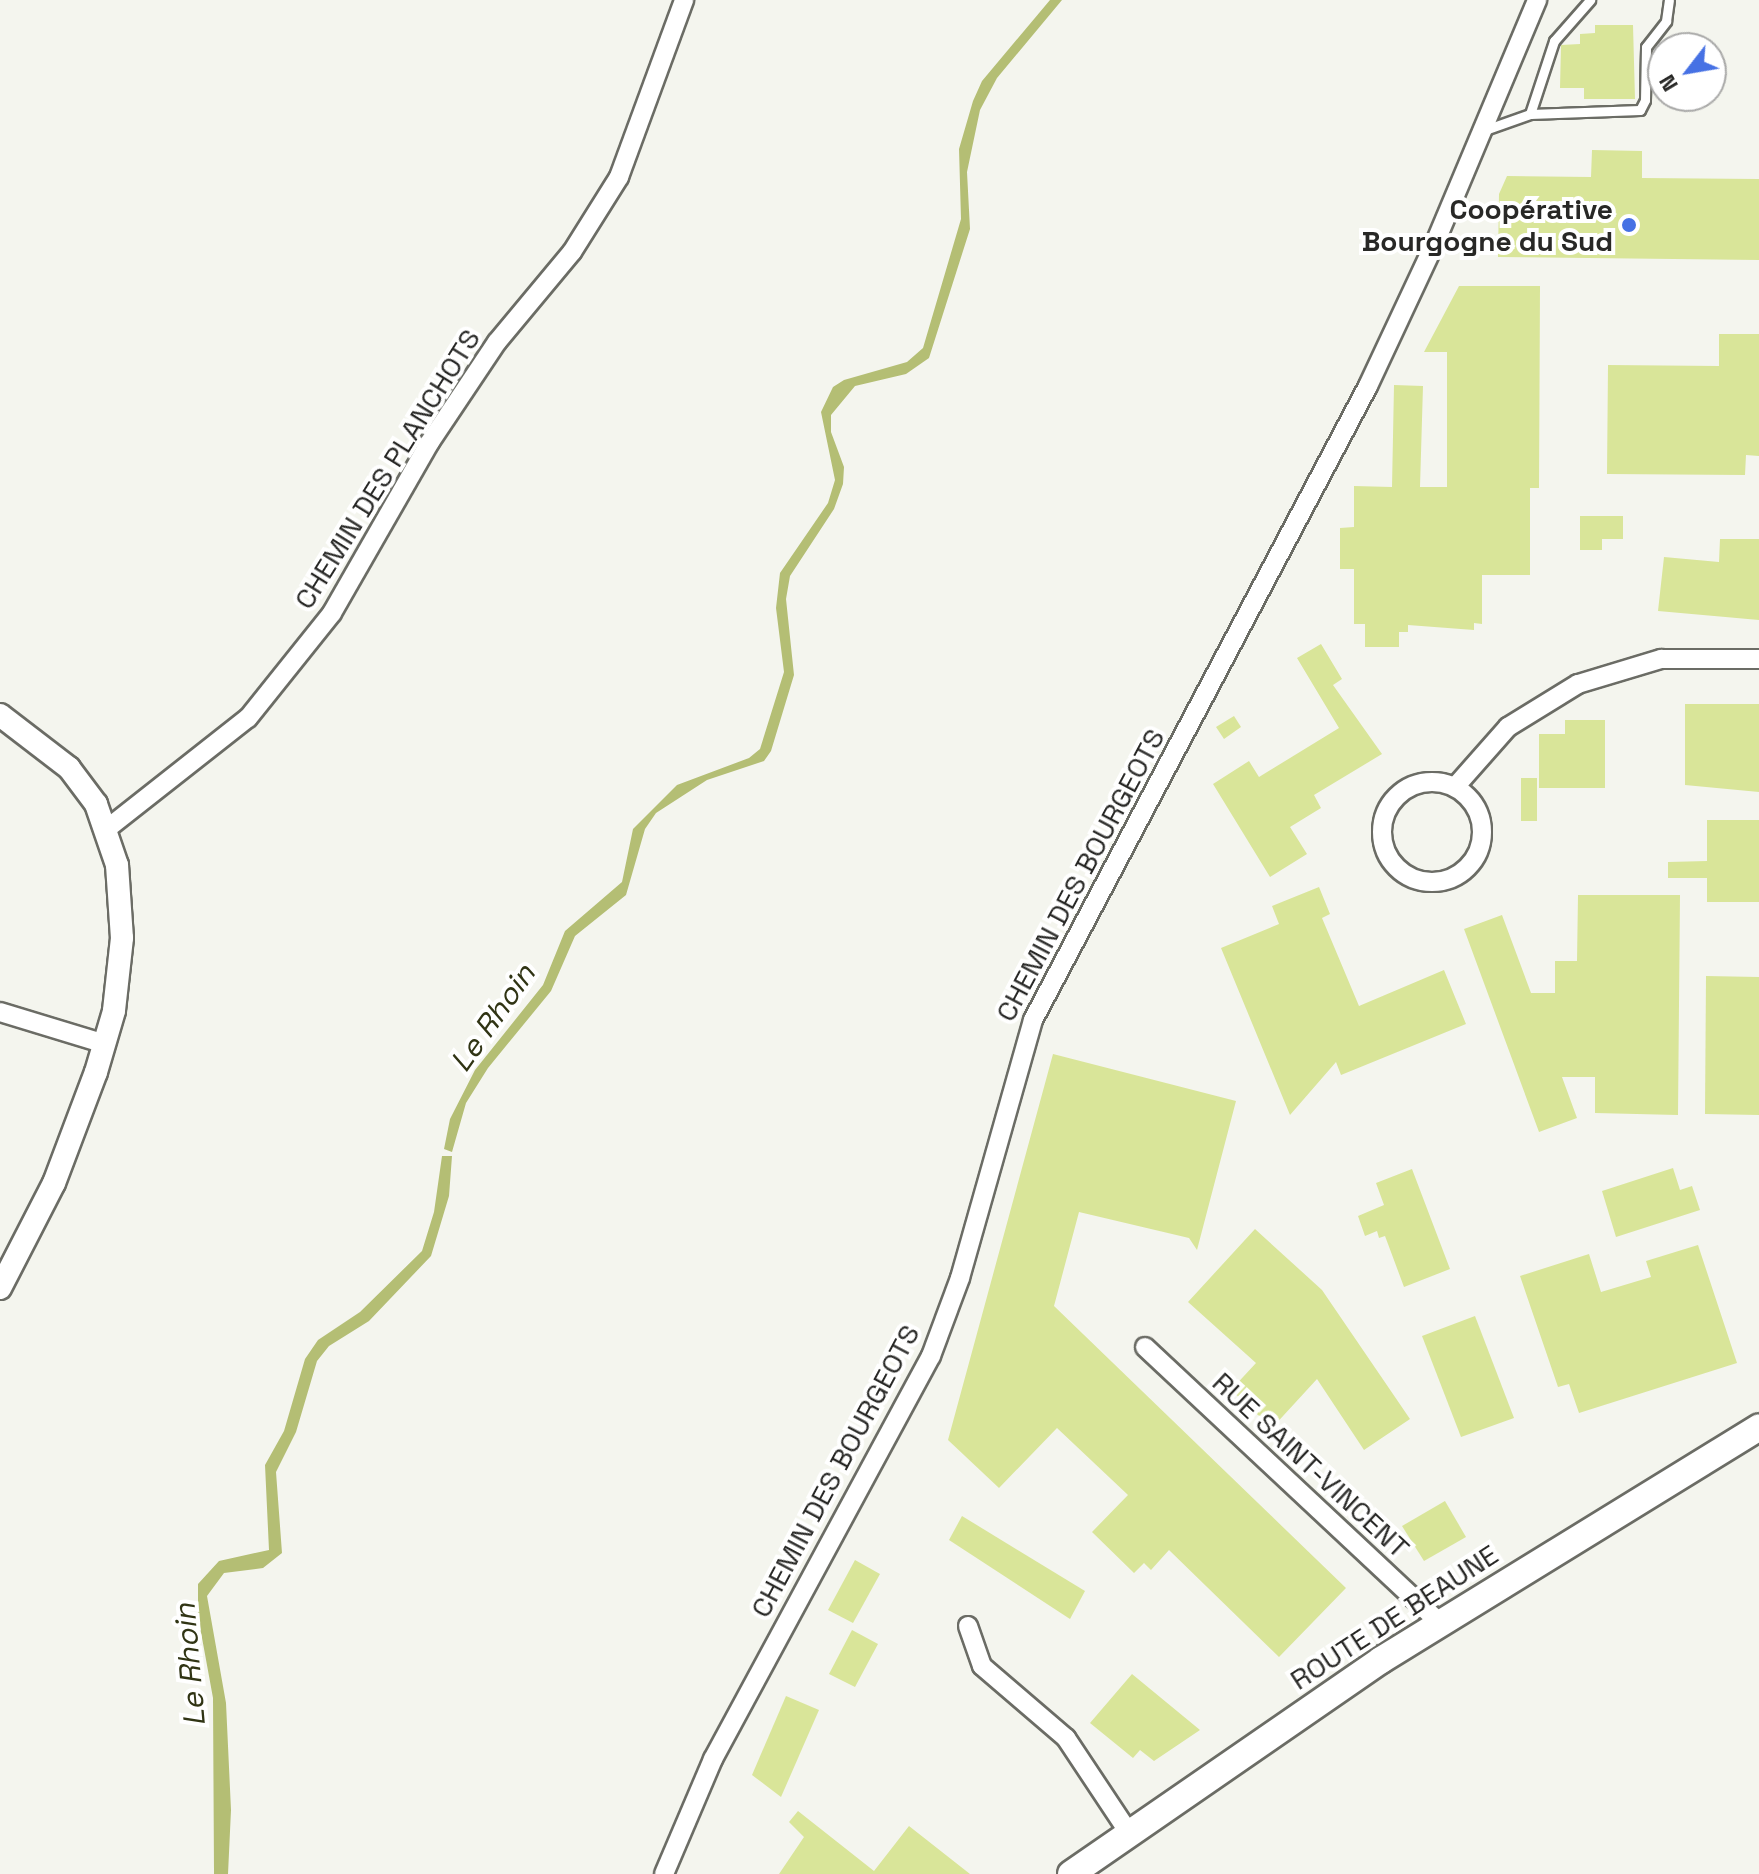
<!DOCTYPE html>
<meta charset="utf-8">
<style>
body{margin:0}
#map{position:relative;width:1759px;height:1874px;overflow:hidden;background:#f4f5ee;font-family:"Space Grotesk",sans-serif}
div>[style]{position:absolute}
.water>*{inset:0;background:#b4be74}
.building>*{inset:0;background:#d9e599}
.roads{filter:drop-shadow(2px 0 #6b6c65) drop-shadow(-2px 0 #6b6c65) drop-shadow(0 2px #6b6c65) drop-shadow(0 -2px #6b6c65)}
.service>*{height:9px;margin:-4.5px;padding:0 4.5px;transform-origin:4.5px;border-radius:4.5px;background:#fff}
.minor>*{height:18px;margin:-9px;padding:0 9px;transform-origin:9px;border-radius:9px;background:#fff}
.minor>.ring{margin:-9px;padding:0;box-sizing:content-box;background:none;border:18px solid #fff;border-radius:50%}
.tertiary>*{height:22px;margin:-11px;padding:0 11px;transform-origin:11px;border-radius:11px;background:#fff}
.secondary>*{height:26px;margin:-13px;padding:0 13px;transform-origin:13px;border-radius:13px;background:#fff}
.dots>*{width:22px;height:22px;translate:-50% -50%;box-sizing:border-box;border:4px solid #fff;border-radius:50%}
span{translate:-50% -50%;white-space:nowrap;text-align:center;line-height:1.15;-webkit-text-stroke:8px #fff;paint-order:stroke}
.poi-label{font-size:28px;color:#282826;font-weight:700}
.right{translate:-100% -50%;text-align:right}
.street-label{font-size:28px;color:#282826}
.water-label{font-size:30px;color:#303414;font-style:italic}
.north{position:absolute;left:1647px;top:32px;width:80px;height:80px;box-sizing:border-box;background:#fff;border:2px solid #a9a9a8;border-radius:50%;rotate:239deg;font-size:22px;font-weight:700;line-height:32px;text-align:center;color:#282826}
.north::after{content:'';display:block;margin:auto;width:28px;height:36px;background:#4671e4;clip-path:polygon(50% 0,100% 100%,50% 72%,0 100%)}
</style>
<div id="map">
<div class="water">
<div style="clip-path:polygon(1050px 0,1062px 0,997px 78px,980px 110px,967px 172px,970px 229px,929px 358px,906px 374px,855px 386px,831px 415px,831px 432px,844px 467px,843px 484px,834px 509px,790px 576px,786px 599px,794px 675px,771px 751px,764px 761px,707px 780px,656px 813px,645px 829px,626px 895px,575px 936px,551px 991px,488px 1068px,466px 1103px,452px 1152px,444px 1149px,450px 1119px,475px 1070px,543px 985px,565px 931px,622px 882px,633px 829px,677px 785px,749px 758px,760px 749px,784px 672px,776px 608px,780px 573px,828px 503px,835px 480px,821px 412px,833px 387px,844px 380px,907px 362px,923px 348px,961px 219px,959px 149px,973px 101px,982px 81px)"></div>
<div style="clip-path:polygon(442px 1156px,452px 1156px,449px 1196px,431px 1256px,369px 1321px,329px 1346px,317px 1361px,296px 1432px,276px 1472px,282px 1553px,263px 1568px,224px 1573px,207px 1596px,226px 1703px,231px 1810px,228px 1874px,214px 1874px,213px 1698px,198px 1616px,198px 1584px,219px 1561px,269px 1550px,265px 1465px,284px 1431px,305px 1359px,318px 1340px,360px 1312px,422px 1251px,434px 1212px)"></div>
</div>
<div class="building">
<div style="clip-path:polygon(1595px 25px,1633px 25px,1635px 99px,1584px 99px,1584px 88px,1560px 88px,1561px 45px,1580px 44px,1580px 34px,1595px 33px)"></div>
<div style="clip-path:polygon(1592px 150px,1642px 151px,1642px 178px,1759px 179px,1759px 260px,1498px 257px,1499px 194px,1507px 176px,1591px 177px)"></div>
<div style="clip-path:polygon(1459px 286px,1540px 286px,1539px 488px,1530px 488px,1530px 575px,1482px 575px,1482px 624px,1474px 623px,1474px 630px,1408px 625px,1408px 632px,1399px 632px,1399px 647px,1365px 647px,1365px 624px,1354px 624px,1354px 569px,1340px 569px,1340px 528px,1354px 527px,1354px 486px,1392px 487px,1394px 385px,1423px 386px,1420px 487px,1447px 487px,1447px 352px,1424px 352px)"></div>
<div style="clip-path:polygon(1719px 334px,1759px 334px,1759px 456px,1746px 455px,1745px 475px,1607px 474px,1608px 365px,1719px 366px)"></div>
<div style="clip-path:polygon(1580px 516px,1623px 516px,1623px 539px,1602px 539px,1602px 550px,1580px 550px)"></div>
<div style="clip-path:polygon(1720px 539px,1759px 539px,1759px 620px,1658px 611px,1664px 557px,1719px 562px)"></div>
<div style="clip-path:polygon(1321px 644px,1342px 679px,1333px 685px,1382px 754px,1314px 795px,1321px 808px,1290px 827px,1307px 854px,1270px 877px,1213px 784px,1249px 761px,1259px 777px,1339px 728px,1297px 658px)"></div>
<div style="clip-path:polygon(1685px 704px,1759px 704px,1759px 792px,1685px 785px)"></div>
<div style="clip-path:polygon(1234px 716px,1241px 727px,1224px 739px,1216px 727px)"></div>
<div style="clip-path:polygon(1565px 720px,1605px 720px,1605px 788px,1539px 788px,1539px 734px,1565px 734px)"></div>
<div style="clip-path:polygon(1521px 778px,1537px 778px,1537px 821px,1521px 821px)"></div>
<div style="clip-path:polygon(1707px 820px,1759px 820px,1759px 902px,1707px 902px,1707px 878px,1668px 878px,1668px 862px,1707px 861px)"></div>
<div style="clip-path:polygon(1319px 887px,1330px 914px,1322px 918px,1359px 1006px,1444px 970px,1466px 1024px,1341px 1075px,1336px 1062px,1290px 1115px,1221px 948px,1279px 924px,1272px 906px)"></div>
<div style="clip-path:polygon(1578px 895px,1680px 895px,1678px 1115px,1595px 1113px,1595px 1077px,1562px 1077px,1577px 1118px,1539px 1132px,1464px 929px,1502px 915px,1531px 993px,1555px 993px,1555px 961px,1577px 961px)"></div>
<div style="clip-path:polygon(1706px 976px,1759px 977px,1759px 1115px,1705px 1114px)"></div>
<div style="clip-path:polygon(1053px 1054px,1236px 1101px,1197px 1250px,1189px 1238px,1079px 1212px,1054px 1306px,1346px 1588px,1279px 1657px,1169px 1550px,1151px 1570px,1144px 1563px,1134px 1573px,1092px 1532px,1128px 1495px,1057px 1428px,999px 1488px,948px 1440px)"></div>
<div style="clip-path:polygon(1673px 1168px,1680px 1190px,1692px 1186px,1700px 1210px,1616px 1237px,1602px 1191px)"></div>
<div style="clip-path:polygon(1412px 1169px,1450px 1269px,1404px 1287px,1385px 1236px,1379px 1238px,1377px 1231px,1365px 1236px,1358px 1216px,1384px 1205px,1376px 1183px)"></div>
<div style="clip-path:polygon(1255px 1229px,1322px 1290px,1410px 1419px,1364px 1450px,1317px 1379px,1272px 1428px,1231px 1390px,1256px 1363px,1188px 1302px)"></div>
<div style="clip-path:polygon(1698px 1245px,1737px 1363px,1579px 1413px,1569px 1384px,1558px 1387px,1520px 1276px,1589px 1254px,1601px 1292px,1651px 1277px,1646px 1261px)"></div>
<div style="clip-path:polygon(1475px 1316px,1514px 1418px,1461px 1437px,1422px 1336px)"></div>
<div style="clip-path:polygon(1445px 1501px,1466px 1537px,1424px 1561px,1402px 1526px)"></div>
<div style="clip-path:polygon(962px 1516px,1085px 1591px,1070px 1619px,949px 1540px)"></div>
<div style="clip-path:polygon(855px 1560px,880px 1574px,853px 1623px,828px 1610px)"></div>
<div style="clip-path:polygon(852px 1630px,878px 1644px,855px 1687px,829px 1674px)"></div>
<div style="clip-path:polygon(1132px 1674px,1200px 1730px,1154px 1761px,1140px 1750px,1133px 1758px,1090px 1723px)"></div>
<div style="clip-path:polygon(786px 1696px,819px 1710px,781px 1797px,752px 1775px)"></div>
<div style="clip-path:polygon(798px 1811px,874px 1871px,909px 1826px,970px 1874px,779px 1874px,804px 1837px,789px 1822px)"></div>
</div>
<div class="roads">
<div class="service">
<div style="left:1530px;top:114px;width:110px;rotate:-2.1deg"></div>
<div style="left:1640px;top:110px;width:11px;rotate:-63deg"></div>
<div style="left:1645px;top:100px;width:53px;rotate:-88.9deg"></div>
<div style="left:1646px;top:47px;width:33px;rotate:-52deg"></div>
<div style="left:1666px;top:21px;width:21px;rotate:-82deg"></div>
<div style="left:1482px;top:131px;width:51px;rotate:-19.5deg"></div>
<div style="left:1530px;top:114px;width:77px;rotate:-71.8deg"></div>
<div style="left:1554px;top:41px;width:55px;rotate:-48.7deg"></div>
</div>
<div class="minor">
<div class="ring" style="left:1382px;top:782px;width:82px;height:82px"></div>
<div style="left:1455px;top:787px;width:80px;rotate:-48.5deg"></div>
<div style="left:1508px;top:727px;width:82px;rotate:-31.6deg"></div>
<div style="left:1578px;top:684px;width:87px;rotate:-16.8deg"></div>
<div style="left:1661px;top:659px;width:98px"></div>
<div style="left:108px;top:828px;width:178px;rotate:-38.2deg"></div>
<div style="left:248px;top:718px;width:134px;rotate:-51.3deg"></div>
<div style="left:332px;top:613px;width:197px;rotate:-60.2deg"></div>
<div style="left:430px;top:442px;width:120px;rotate:-56.2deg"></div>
<div style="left:497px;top:342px;width:117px;rotate:-50.2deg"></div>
<div style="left:572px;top:252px;width:89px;rotate:-57.9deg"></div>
<div style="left:619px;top:177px;width:189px;rotate:-69.8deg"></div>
<div style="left:0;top:1012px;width:110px;rotate:16.9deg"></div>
<div style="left:1145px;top:1347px;width:404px;rotate:43.1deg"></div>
<div style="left:968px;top:1626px;width:42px;rotate:70.7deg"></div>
<div style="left:982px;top:1666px;width:111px;rotate:40.6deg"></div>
<div style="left:1066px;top:1738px;width:114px;rotate:56.4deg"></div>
<div style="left:664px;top:1874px;width:125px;rotate:-66.9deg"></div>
<div style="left:713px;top:1759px;width:458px;rotate:-61.6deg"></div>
<div style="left:931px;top:1356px;width:83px;rotate:-69.6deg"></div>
<div style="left:960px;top:1278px;width:268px;rotate:-74.2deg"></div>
<div style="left:1033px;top:1020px;width:717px;rotate:-62.15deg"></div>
<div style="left:1368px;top:386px;width:158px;rotate:-64.9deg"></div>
<div style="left:1435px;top:243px;width:264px;rotate:-67.2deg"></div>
</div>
<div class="tertiary">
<div style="left:0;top:715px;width:87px;rotate:37.5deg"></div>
<div style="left:69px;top:768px;width:45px;rotate:53.1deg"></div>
<div style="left:96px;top:804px;width:65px;rotate:71deg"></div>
<div style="left:117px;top:865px;width:73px;rotate:86.1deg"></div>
<div style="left:122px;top:938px;width:73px;rotate:96.3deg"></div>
<div style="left:114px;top:1011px;width:64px;rotate:106.4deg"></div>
<div style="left:96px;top:1072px;width:119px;rotate:110.7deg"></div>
<div style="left:54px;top:1183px;width:118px;rotate:117.2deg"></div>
</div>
<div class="secondary">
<div style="left:1071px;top:1874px;width:377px;rotate:-34.6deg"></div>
<div style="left:1381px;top:1660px;width:444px;rotate:-31.6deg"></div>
</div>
</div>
<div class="dots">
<div style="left:1629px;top:225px;background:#4671e4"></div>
</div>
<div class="poi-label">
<span class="right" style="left:1613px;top:225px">Coopérative<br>Bourgogne du Sud</span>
</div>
<div class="street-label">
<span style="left:387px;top:469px;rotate:-58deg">CHEMIN DES PLANCHOTS</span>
<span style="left:1080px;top:875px;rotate:-62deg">CHEMIN DES BOURGEOTS</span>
<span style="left:1311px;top:1465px;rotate:43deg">RUE SAINT-VINCENT</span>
<span style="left:835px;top:1471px;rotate:-62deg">CHEMIN DES BOURGEOTS</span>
<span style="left:1394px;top:1617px;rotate:-33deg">ROUTE DE BEAUNE</span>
</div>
<div class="water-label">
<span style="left:493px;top:1018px;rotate:-55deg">Le Rhoin</span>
<span style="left:190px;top:1665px;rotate:-95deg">Le Rhoin</span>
</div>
<div class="north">N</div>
</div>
